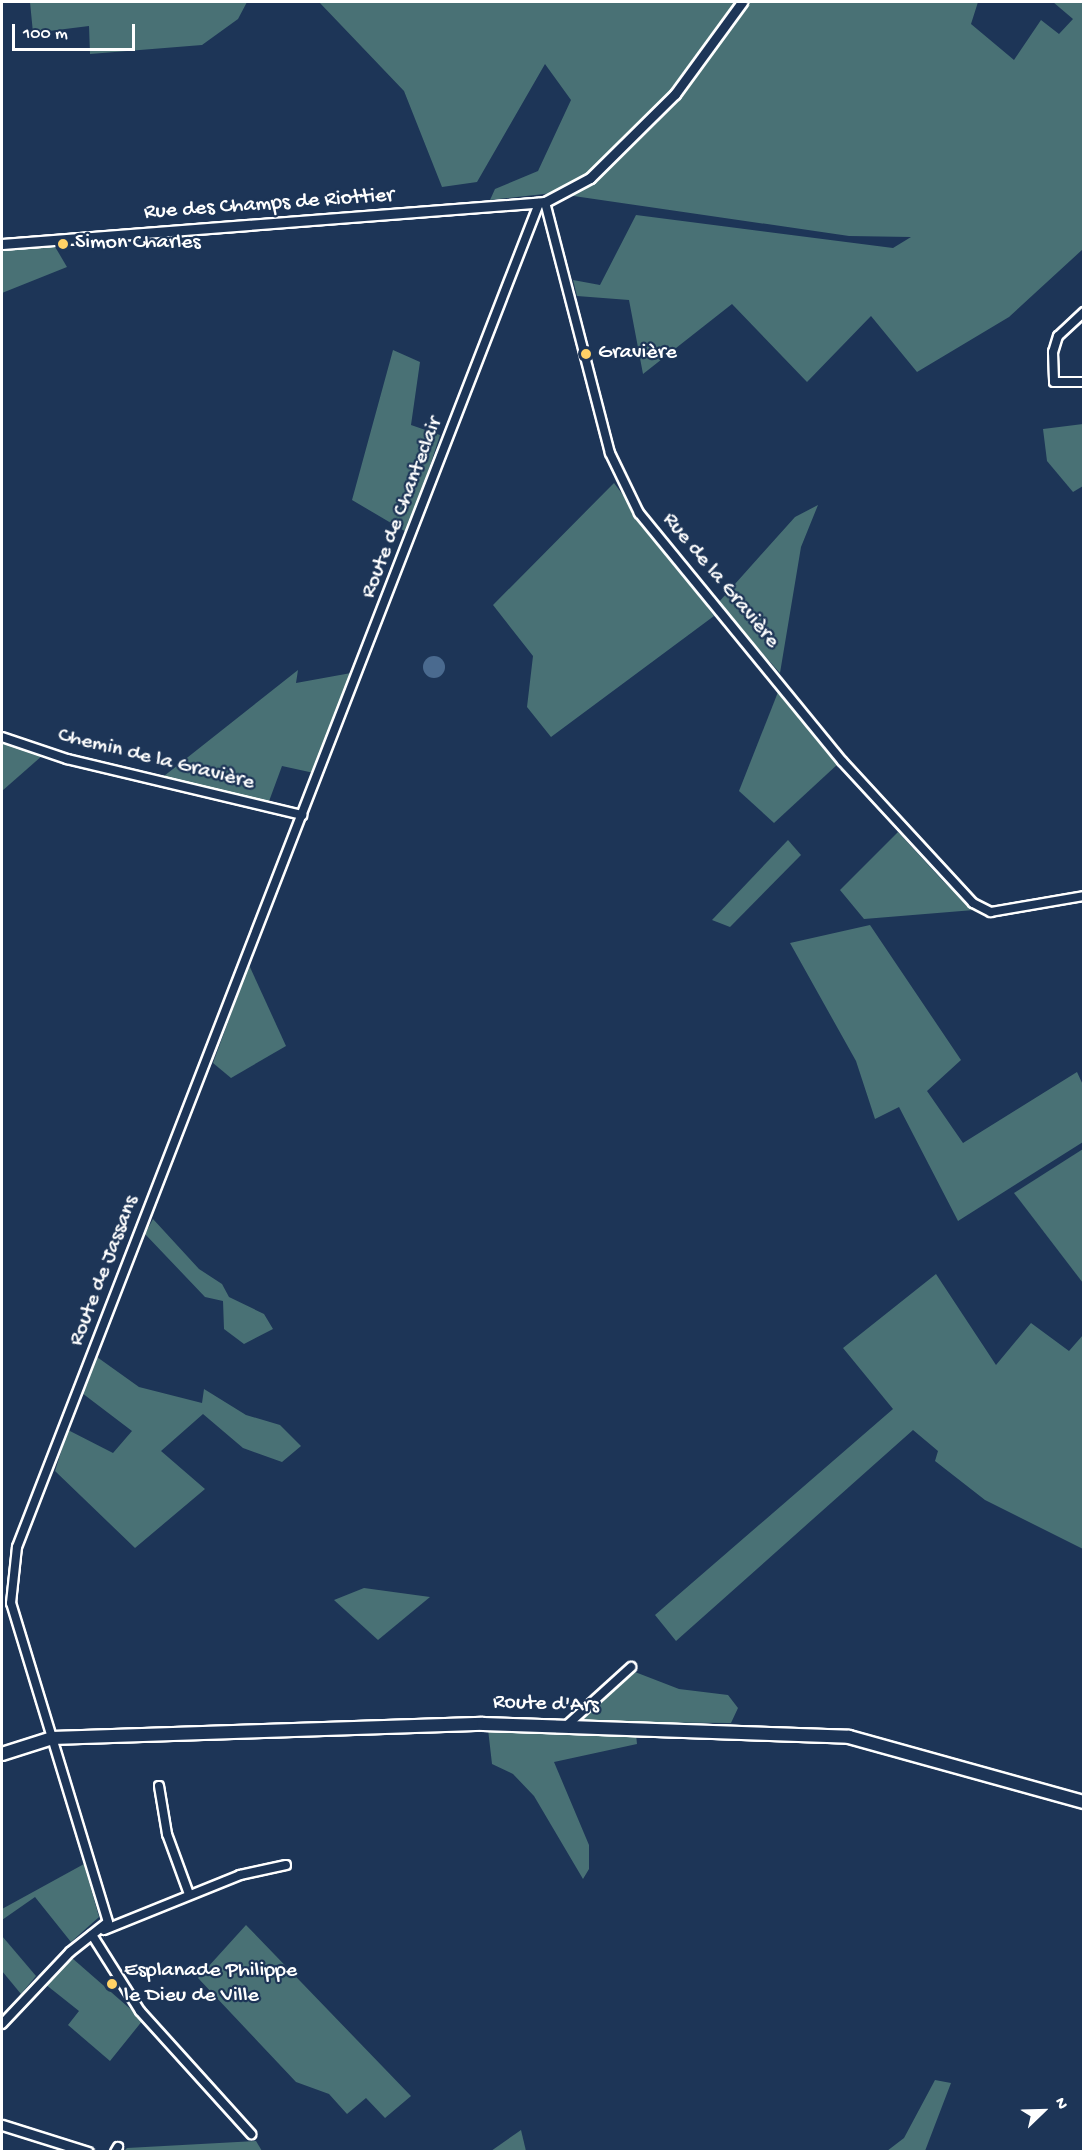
<!DOCTYPE html>
<meta charset="utf-8">
<style>
body{margin:0}
#map{position:relative;width:1085px;height:2153px;overflow:hidden;background:#1d3557;font-family:"Gochi Hand",sans-serif}
div>[style]{position:absolute}
.green>*{inset:0;background:#497175}
.water>*{inset:0;background:#4a6a8f}
.round{border-radius:50%}
.roads{filter:drop-shadow(2px 0 #fff) drop-shadow(-2px 0 #fff) drop-shadow(0 2px #fff) drop-shadow(0 -2px #fff)}
.minor>*{height:8px;margin:-4px;padding:0 4px;transform-origin:4px;border-radius:4px;background:#1d3557}
.tertiary>*{height:9px;margin:-4.5px;padding:0 4.5px;transform-origin:4.5px;border-radius:4.5px;background:#1d3557}
.primary>*{height:12px;margin:-6px;padding:0 6px;transform-origin:6px;border-radius:6px;background:#1d3557}
.dots>*{width:16px;height:16px;translate:-50% -50%;box-sizing:border-box;border:3px solid #1d3557;border-radius:50%}
span{translate:-50% -50%;white-space:nowrap;text-align:center;line-height:1.15;-webkit-text-stroke:4.5px #1d3557;paint-order:stroke}
.street-label{font-size:22px;color:#fff}
.poi-label{font-size:22px;color:#fff}
.left{translate:0 -50%;text-align:left}
.frame{position:absolute;inset:0;border:3px solid #fff;pointer-events:none}
.north{position:absolute;left:1013px;top:2081px;width:60px;height:60px;-webkit-text-stroke:4px #1d3557;paint-order:stroke;rotate:67deg;font-size:16px;font-weight:700;line-height:24px;text-align:center;color:#fff}
.north::after{content:'';display:block;margin:auto;width:21px;height:27px;background:#fff;clip-path:polygon(50% 0,100% 100%,50% 72%,0 100%)}
.scale{position:absolute;left:12px;top:24px;width:123px;height:27px;box-sizing:border-box;border:3px solid #fff;border-top:0;padding-left:8px;font-size:18px;line-height:21px;white-space:nowrap;color:#fff;-webkit-text-stroke:4px #1d3557;paint-order:stroke}
</style>
<div id="map">
<div class="green">
<div style="clip-path:polygon(30px 2px,247px 2px,238px 19px,202px 45px,90px 54px,89px 26px,33px 33px)"></div>
<div style="clip-path:polygon(319px 2px,978px 2px,971px 24px,1014px 60px,1041px 20px,1059px 34px,1073px 19px,1053px 2px,1083px 2px,1083px 249px,1009px 317px,917px 372px,871px 316px,807px 382px,732px 304px,643px 374px,629px 300px,577px 296px,573px 280px,600px 285px,636px 215px,893px 248px,911px 237px,849px 236px,553px 193px,490px 200px,495px 189px,538px 171px,571px 100px,545px 64px,477px 182px,442px 187px,404px 91px)"></div>
<div style="clip-path:polygon(54px 245px,67px 267px,2px 293px,2px 251px)"></div>
<div style="clip-path:polygon(393px 350px,420px 362px,411px 425px,440px 435px,408px 533px,352px 500px)"></div>
<div style="clip-path:polygon(1083px 424px,1083px 486px,1073px 492px,1047px 461px,1043px 429px)"></div>
<div style="clip-path:polygon(614px 483px,714px 616px,551px 737px,527px 707px,533px 656px,493px 605px)"></div>
<div style="clip-path:polygon(818px 505px,801px 547px,780px 673px,718px 603px,795px 517px)"></div>
<div style="clip-path:polygon(298px 670px,296px 683px,351px 673px,314px 773px,282px 766px,268px 804px,159px 780px)"></div>
<div style="clip-path:polygon(780px 687px,839px 763px,774px 823px,739px 791px)"></div>
<div style="clip-path:polygon(2px 742px,43px 755px,2px 791px)"></div>
<div style="clip-path:polygon(898px 832px,943px 881px,974px 910px,864px 919px,840px 890px)"></div>
<div style="clip-path:polygon(788px 840px,801px 855px,730px 927px,712px 920px)"></div>
<div style="clip-path:polygon(870px 925px,961px 1060px,927px 1091px,963px 1143px,1077px 1072px,1083px 1085px,1083px 1142px,958px 1221px,899px 1107px,875px 1119px,856px 1061px,790px 943px)"></div>
<div style="clip-path:polygon(249px 965px,286px 1046px,231px 1078px,213px 1063px)"></div>
<div style="clip-path:polygon(1083px 1149px,1083px 1283px,1014px 1193px)"></div>
<div style="clip-path:polygon(153px 1219px,199px 1269px,222px 1284px,229px 1297px,264px 1314px,273px 1329px,244px 1344px,224px 1329px,223px 1301px,205px 1297px,145px 1234px)"></div>
<div style="clip-path:polygon(936px 1274px,996px 1365px,1031px 1323px,1069px 1351px,1083px 1335px,1083px 1549px,985px 1500px,935px 1461px,938px 1451px,913px 1430px,676px 1641px,655px 1615px,893px 1409px,843px 1348px)"></div>
<div style="clip-path:polygon(97px 1357px,139px 1387px,202px 1403px,204px 1389px,246px 1415px,280px 1425px,301px 1446px,282px 1462px,243px 1448px,203px 1414px,161px 1451px,205px 1489px,135px 1548px,55px 1471px,68px 1430px,113px 1453px,132px 1431px,82px 1393px)"></div>
<div style="clip-path:polygon(364px 1588px,430px 1597px,378px 1640px,334px 1600px)"></div>
<div style="clip-path:polygon(635px 1672px,679px 1689px,728px 1695px,738px 1708px,731px 1723px,577px 1722px)"></div>
<div style="clip-path:polygon(488px 1729px,636px 1734px,637px 1744px,554px 1762px,589px 1845px,589px 1869px,583px 1879px,534px 1796px,513px 1774px,492px 1764px)"></div>
<div style="clip-path:polygon(84px 1864px,99px 1917px,71px 1942px,35px 1897px,2px 1920px,2px 1909px)"></div>
<div style="clip-path:polygon(246px 1925px,411px 2096px,385px 2118px,366px 2098px,347px 2114px,329px 2094px,296px 2082px,198px 1978px)"></div>
<div style="clip-path:polygon(2px 1936px,36px 1976px,21px 1994px,2px 1971px)"></div>
<div style="clip-path:polygon(72px 1958px,143px 2020px,110px 2061px,68px 2025px,79px 2011px,45px 1984px)"></div>
<div style="clip-path:polygon(935px 2080px,951px 2083px,925px 2151px,887px 2151px,904px 2138px)"></div>
<div style="clip-path:polygon(521px 2130px,526px 2151px,491px 2151px)"></div>
<div style="clip-path:polygon(256px 2141px,262px 2151px,124px 2151px,127px 2148px)"></div>
</div>
<div class="water">
<div class="round" style="left:423px;top:656px;width:22px;height:22px"></div>
</div>
<div class="roads">
<div class="minor">
<div style="left:545px;top:202px;width:259px;rotate:75.5deg"></div>
<div style="left:610px;top:453px;width:67px;rotate:64.2deg"></div>
<div style="left:639px;top:513px;width:320px;rotate:50.7deg"></div>
<div style="left:842px;top:761px;width:193px;rotate:47.3deg"></div>
<div style="left:973px;top:903px;width:20px;rotate:27deg"></div>
<div style="left:991px;top:912px;width:94px;rotate:-9.8deg"></div>
<div style="left:1084px;top:312px;width:35px;rotate:137deg"></div>
<div style="left:1058px;top:336px;width:17px;rotate:107deg"></div>
<div style="left:1053px;top:352px;width:30px;rotate:88deg"></div>
<div style="left:1054px;top:382px;width:30px"></div>
<div style="left:2px;top:737px;width:69px;rotate:18.7deg"></div>
<div style="left:67px;top:759px;width:242px;rotate:13.4deg"></div>
<div style="left:566px;top:1726px;width:88px;rotate:-42.2deg"></div>
<div style="left:159px;top:1786px;width:49px;rotate:80.5deg"></div>
<div style="left:167px;top:1834px;width:64px;rotate:69.9deg"></div>
<div style="left:104px;top:1930px;width:147px;rotate:-22deg"></div>
<div style="left:240px;top:1875px;width:47px;rotate:-12.3deg"></div>
<div style="left:92px;top:1935px;width:90px;rotate:57.7deg"></div>
<div style="left:140px;top:2011px;width:166px;rotate:47.9deg"></div>
<div style="left:2px;top:2024px;width:99px;rotate:-46.6deg"></div>
<div style="left:70px;top:1952px;width:48px;rotate:-38.3deg"></div>
<div style="left:108px;top:1922px;width:333px;rotate:-106.9deg"></div>
<div style="left:11px;top:1603px;width:56px;rotate:-83.9deg"></div>
<div style="left:17px;top:1547px;width:1442px;rotate:-68.77deg"></div>
<div style="left:115px;top:2152px;width:6px;rotate:-59deg"></div>
</div>
<div class="tertiary">
<div style="left:2px;top:244px;width:545px;rotate:-4.42deg"></div>
<div style="left:545px;top:202px;width:51px;rotate:-28.1deg"></div>
<div style="left:590px;top:178px;width:120px;rotate:-44.7deg"></div>
<div style="left:675px;top:94px;width:114px;rotate:-53.9deg"></div>
<div style="left:2px;top:2125px;width:90px;rotate:17.4deg"></div>
</div>
<div class="primary">
<div style="left:2px;top:1754px;width:52px;rotate:-17.7deg"></div>
<div style="left:52px;top:1738px;width:431px;rotate:-1.9deg"></div>
<div style="left:483px;top:1724px;width:366px;rotate:2deg"></div>
<div style="left:849px;top:1737px;width:244px;rotate:15.5deg"></div>
</div>
</div>
<div class="dots">
<div style="left:63px;top:244px;background:#ffd166"></div>
<div style="left:586px;top:354px;background:#ffd166"></div>
<div style="left:112px;top:1984px;background:#ffd166"></div>
</div>
<div class="street-label">
<span style="left:269px;top:205px;rotate:-4deg">Rue des Champs de Riottier</span>
<span style="left:403px;top:508px;rotate:-69deg">Route de Chanteclair</span>
<span style="left:720px;top:581px;rotate:50deg">Rue de la Gravière</span>
<span style="left:156px;top:760px;rotate:14deg">Chemin de la Gravière</span>
<span style="left:105px;top:1271px;rotate:-69deg">Route de Jassans</span>
<span style="left:546px;top:1705px;rotate:2deg">Route d'Ars</span>
</div>
<div class="poi-label">
<span class="left" style="left:75px;top:244px">Simon Charles</span>
<span class="left" style="left:598px;top:354px">Gravière</span>
<span class="left" style="left:124px;top:1984px">Esplanade Philippe<br>le Dieu de Ville</span>
</div>
<div class="frame"></div>
<div class="north">N</div>
<div class="scale">100 m</div>
</div>
